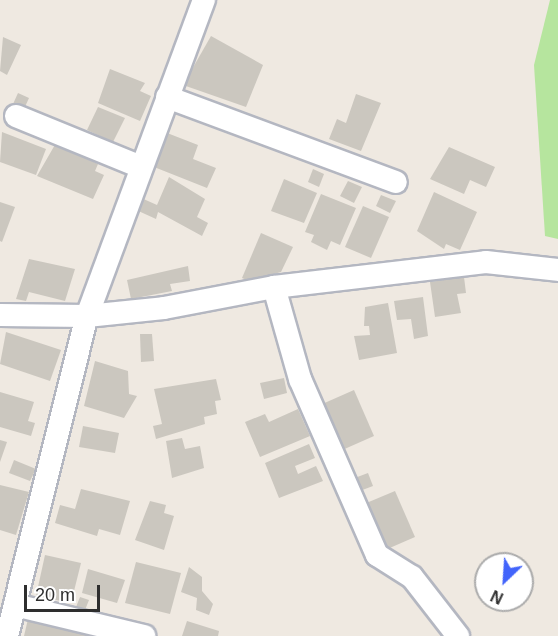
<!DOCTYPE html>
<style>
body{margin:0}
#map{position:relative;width:558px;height:636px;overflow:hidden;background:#efe9e1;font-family:Helvetica,sans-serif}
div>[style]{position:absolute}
.green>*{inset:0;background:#b6e59e}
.building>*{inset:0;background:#cbc7bf}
.roads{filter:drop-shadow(2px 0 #b4b7c1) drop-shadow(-2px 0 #b4b7c1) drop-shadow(0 2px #b4b7c1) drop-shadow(0 -2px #b4b7c1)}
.minor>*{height:22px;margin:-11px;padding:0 11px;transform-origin:11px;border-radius:11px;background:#fff}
span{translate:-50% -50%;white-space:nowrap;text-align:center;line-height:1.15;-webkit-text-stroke:4.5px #fff;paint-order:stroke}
.north{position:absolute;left:474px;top:552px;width:60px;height:60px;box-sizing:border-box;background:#fff;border:2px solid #ababab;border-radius:50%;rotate:205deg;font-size:16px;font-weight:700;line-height:24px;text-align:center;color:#2e2e2e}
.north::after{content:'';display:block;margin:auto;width:21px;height:27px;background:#4264fb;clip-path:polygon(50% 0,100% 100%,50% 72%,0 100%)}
.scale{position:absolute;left:24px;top:585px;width:76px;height:27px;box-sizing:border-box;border:3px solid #2e2e2e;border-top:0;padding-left:8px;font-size:18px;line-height:21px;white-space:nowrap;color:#2e2e2e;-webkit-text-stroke:4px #fff;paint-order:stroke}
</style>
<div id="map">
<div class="green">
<div style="clip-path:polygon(550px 0,558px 0,558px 239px,545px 236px,534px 65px)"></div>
</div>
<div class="building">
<div style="clip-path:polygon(211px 36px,263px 65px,246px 107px,183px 85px)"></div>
<div style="clip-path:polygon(3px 37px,21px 45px,7px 75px,0 71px)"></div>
<div style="clip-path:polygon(110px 69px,145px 83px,140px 91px,151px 96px,140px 121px,98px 103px)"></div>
<div style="clip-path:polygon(18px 93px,29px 98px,24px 109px,13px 104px)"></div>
<div style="clip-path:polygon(356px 94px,381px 103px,361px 151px,329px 139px,337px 119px,346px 123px)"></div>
<div style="clip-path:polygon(98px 107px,125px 118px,113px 142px,87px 130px)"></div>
<div style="clip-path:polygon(162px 131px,198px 145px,193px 159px,216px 168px,207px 188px,149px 165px)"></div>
<div style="clip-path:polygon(2px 132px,46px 149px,36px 175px,0 162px)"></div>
<div style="clip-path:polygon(56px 143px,98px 164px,95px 171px,104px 175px,93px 199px,37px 176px)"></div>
<div style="clip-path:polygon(449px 147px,495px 167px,486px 187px,470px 180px,464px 194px,430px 179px)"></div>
<div style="clip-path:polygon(313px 169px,324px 174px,319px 187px,308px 182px)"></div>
<div style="clip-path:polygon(169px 177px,205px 199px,197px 217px,208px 223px,202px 236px,158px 212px,156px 219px,134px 209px,139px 197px,157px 205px)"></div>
<div style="clip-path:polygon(284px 179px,317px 193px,304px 223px,271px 211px)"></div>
<div style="clip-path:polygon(348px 181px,362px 187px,354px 203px,340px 196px)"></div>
<div style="clip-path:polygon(434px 192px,477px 212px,460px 250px,446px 244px,444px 249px,417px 231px)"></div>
<div style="clip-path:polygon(321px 194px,356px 208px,340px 245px,331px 241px,327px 250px,311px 242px,314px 235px,305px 232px)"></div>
<div style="clip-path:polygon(381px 195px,396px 201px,390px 213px,376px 206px)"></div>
<div style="clip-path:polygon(0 202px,15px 207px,2px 242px,0 241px)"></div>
<div style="clip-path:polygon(363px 206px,389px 217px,371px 258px,345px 247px)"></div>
<div style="clip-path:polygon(261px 233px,293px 247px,281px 272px,249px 281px,242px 278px)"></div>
<div style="clip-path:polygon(29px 259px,75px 269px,65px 301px,29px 292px,26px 301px,16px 299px)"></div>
<div style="clip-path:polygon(188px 266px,190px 281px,170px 284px,172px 291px,131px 299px,127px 280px)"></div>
<div style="clip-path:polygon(464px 277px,466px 293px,457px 294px,461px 313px,435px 317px,430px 282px)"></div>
<div style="clip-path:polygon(423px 297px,428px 336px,414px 339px,411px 319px,397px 320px,394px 301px)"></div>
<div style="clip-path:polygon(388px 303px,397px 353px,359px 360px,354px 336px,370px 335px,369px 326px,364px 326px,365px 307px)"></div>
<div style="clip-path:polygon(6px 332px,61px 350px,50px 381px,0 364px)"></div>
<div style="clip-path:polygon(140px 334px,152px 334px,154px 361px,141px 362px)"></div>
<div style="clip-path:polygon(95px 361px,128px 371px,129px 394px,137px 396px,124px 418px,84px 406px)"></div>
<div style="clip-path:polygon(284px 378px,287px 393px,264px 399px,260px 383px)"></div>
<div style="clip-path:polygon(216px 379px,221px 400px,215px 401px,217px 414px,204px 417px,205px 424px,156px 439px,153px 426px,162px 424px,154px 389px)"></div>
<div style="clip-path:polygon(354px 390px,374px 436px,340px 451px,320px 405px)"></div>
<div style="clip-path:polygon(0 392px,34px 402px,28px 421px,35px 423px,31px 436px,0 427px)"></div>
<div style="clip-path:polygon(298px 409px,310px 436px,260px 457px,245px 422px,265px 414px,269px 422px)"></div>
<div style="clip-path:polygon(83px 426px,119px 433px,115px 453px,79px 447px)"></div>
<div style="clip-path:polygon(182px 438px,185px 449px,200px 446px,204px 468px,172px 478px,166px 441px)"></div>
<div style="clip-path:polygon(0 440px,7px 442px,0 462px)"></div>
<div style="clip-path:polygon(309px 444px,315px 458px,295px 466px,298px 474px,316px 466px,323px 481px,279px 498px,265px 463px)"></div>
<div style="clip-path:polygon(14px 460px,36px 469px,30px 481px,9px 473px)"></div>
<div style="clip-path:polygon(368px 473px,373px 486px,357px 492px,352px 479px)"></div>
<div style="clip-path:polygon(0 485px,29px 492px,16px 535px,0 530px)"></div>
<div style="clip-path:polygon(81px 489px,130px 501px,120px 535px,99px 529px,97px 536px,55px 523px,60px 505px,75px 509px)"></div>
<div style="clip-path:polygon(395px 491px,415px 537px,385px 550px,364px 504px)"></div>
<div style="clip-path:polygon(150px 501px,166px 505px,164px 513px,174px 516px,164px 550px,135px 540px)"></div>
<div style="clip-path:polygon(45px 555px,81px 563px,71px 603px,36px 596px)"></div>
<div style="clip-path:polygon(136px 562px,181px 573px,170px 614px,125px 603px)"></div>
<div style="clip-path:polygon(189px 567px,202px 577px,202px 591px,213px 604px,209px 615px,196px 610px,197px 598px,181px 592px)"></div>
<div style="clip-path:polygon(88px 569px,125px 580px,117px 603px,82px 593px)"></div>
<div style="clip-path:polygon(80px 597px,89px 600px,85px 610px,76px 607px)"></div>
<div style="clip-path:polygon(28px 619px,93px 635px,93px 636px,24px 636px)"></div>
<div style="clip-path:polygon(187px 621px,219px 631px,218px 636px,182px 636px)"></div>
</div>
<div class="roads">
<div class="minor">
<div style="left:167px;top:97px;width:244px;rotate:20.4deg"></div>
<div style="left:16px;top:116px;width:135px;rotate:22.2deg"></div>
<div style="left:274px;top:287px;width:96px;rotate:74.2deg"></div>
<div style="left:300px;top:379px;width:192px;rotate:66.4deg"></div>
<div style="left:377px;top:555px;width:41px;rotate:32.2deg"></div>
<div style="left:412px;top:577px;width:75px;rotate:52.1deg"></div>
<div style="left:0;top:315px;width:87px;rotate:0.7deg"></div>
<div style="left:87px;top:316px;width:77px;rotate:-5.9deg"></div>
<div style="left:164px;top:308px;width:112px;rotate:-10.8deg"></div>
<div style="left:274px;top:287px;width:213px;rotate:-6.7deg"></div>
<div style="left:486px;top:262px;width:72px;rotate:6.3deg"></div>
<div style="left:15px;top:605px;width:133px;rotate:13.5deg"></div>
<div style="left:7px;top:636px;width:330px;rotate:-76deg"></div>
<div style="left:87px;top:316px;width:337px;rotate:-69.7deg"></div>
</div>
</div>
<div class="north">N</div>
<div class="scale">20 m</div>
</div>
